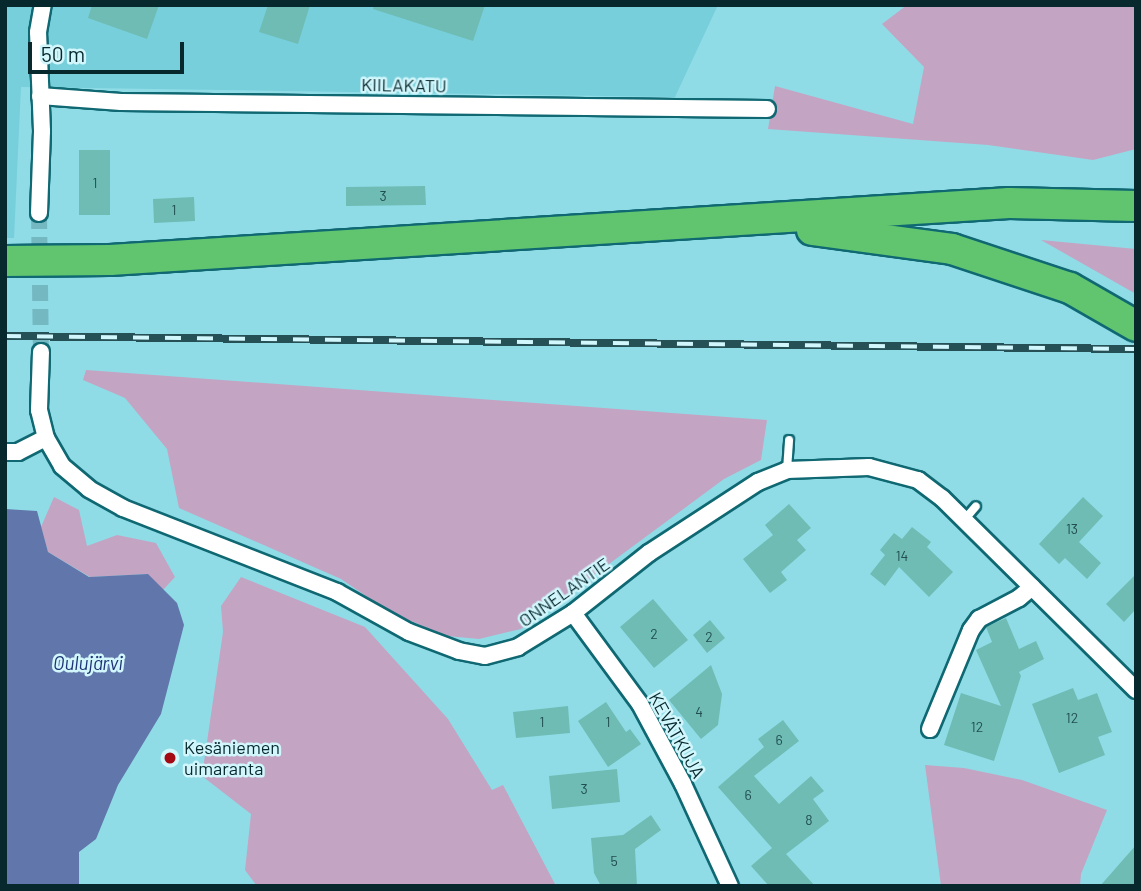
<!DOCTYPE html>
<meta charset="utf-8">
<style>
body{margin:0}
#map{position:relative;width:1141px;height:891px;overflow:hidden;background:#8fdce7;font-family:Barlow,sans-serif}
div>[style]{position:absolute}
.built>*{inset:0;background:#77cfdb}
.green>*{inset:0;background:#c4a4c3}
.water>*{inset:0;background:#6176aa}
.building>*{inset:0;background:#6fbcb4}
.street-tunnel>*{height:16px;margin-top:-8px;transform-origin:0;background:repeating-linear-gradient(90deg,#74b8c2 0 16px,transparent 0 24px)}
.roads{filter:drop-shadow(2px 0 #0f6872) drop-shadow(-2px 0 #0f6872) drop-shadow(0 2px #0f6872) drop-shadow(0 -2px #0f6872)}
.lane>*{height:8px;margin:-4px;padding:0 4px;transform-origin:4px;border-radius:4px;background:#fff}
.street>*{height:16px;margin:-8px;padding:0 8px;transform-origin:8px;border-radius:8px;background:#fff}
.highway>*{height:30px;margin:-15px;padding:0 15px;transform-origin:15px;border-radius:15px;background:#61c56f}
.rail>*{height:8px;margin-top:-4px;transform-origin:0;background:repeating-linear-gradient(90deg,#d1f6fb 0 16px,#255056 0 32px);box-sizing:border-box;border-block:2px solid #255056}
.dots>*{width:19px;height:19px;translate:-50% -50%;box-sizing:border-box;border:4px solid #d1f6fb;border-radius:50%}
span{translate:-50% -50%;white-space:nowrap;text-align:center;line-height:1.15;-webkit-text-stroke:5px #d1f6fb;paint-order:stroke}
.number-label{font-size:14px;color:#214e50}
.number-label span{-webkit-text-stroke-width:0}
.street-label{font-size:18px;color:#07292e}
.poi-label{font-size:18px;color:#07292e}
.left{translate:0 -50%;text-align:left}
.water-label{font-size:19px;color:#1e3374;font-style:italic}
.frame{position:absolute;inset:0;border:7px solid #07292e;pointer-events:none}
.scale{position:absolute;left:28px;top:42px;width:156px;height:32px;box-sizing:border-box;border:4px solid #07292e;border-top:0;padding-left:9px;font-size:21px;line-height:24px;white-space:nowrap;color:#07292e;-webkit-text-stroke:5px #d1f6fb;paint-order:stroke}
</style>
<div id="map">
<div class="built">
<div style="clip-path:polygon(5px 5px,718px 5px,675px 97px,21px 87px,14px 238px,5px 238px)"></div>
</div>
<div class="green">
<div style="clip-path:polygon(907px 5px,1136px 5px,1136px 149px,1093px 160px,988px 145px,768px 129px,775px 86px,913px 124px,924px 67px,882px 24px)"></div>
<div style="clip-path:polygon(1041px 240px,1136px 249px,1136px 294px)"></div>
<div style="clip-path:polygon(86px 370px,767px 420px,761px 460px,724px 479px,521px 629px,479px 639px,447px 636px,391px 613px,341px 579px,179px 508px,167px 449px,125px 398px,83px 380px)"></div>
<div style="clip-path:polygon(54px 497px,79px 510px,87px 546px,117px 535px,156px 543px,175px 577px,163px 590px,147px 574px,90px 577px,48px 552px,41px 527px)"></div>
<div style="clip-path:polygon(241px 577px,365px 627px,448px 719px,492px 790px,503px 785px,556px 886px,257px 886px,245px 870px,251px 814px,202px 776px,223px 632px,221px 606px)"></div>
<div style="clip-path:polygon(925px 765px,964px 768px,1022px 780px,1107px 810px,1081px 874px,1080px 886px,941px 886px)"></div>
</div>
<div class="water">
<div style="clip-path:polygon(5px 509px,37px 511px,48px 552px,89px 577px,148px 574px,177px 603px,184px 625px,161px 714px,118px 785px,96px 839px,79px 852px,79px 886px,5px 886px)"></div>
</div>
<div class="building">
<div style="clip-path:polygon(92px 5px,159px 5px,147px 39px,88px 18px)"></div>
<div style="clip-path:polygon(268px 5px,310px 5px,298px 44px,259px 32px)"></div>
<div style="clip-path:polygon(374px 5px,485px 5px,473px 41px,373px 9px)"></div>
<div style="clip-path:polygon(79px 150px,110px 150px,110px 215px,79px 215px)"></div>
<div style="clip-path:polygon(425px 186px,426px 205px,346px 206px,346px 187px)"></div>
<div style="clip-path:polygon(194px 197px,195px 221px,154px 223px,153px 199px)"></div>
<div style="clip-path:polygon(1083px 497px,1103px 516px,1079px 542px,1101px 563px,1087px 579px,1065px 558px,1059px 564px,1039px 544px)"></div>
<div style="clip-path:polygon(789px 504px,811px 528px,797px 540px,806px 550px,781px 572px,787px 580px,770px 593px,743px 559px,773px 535px,765px 525px)"></div>
<div style="clip-path:polygon(912px 527px,931px 542px,927px 547px,953px 572px,929px 597px,899px 567px,885px 586px,870px 574px,885px 555px,880px 550px,894px 533px,902px 539px)"></div>
<div style="clip-path:polygon(1136px 574px,1136px 609px,1124px 622px,1106px 604px)"></div>
<div style="clip-path:polygon(653px 599px,688px 640px,654px 668px,620px 627px)"></div>
<div style="clip-path:polygon(1006px 618px,1019px 649px,1036px 641px,1044px 659px,1019px 672px,1021px 676px,994px 761px,944px 745px,961px 693px,1001px 706px,976px 650px,992px 642px,986px 627px)"></div>
<div style="clip-path:polygon(710px 620px,725px 638px,707px 653px,693px 635px)"></div>
<div style="clip-path:polygon(711px 665px,722px 694px,718px 725px,701px 739px,669px 700px)"></div>
<div style="clip-path:polygon(1073px 688px,1078px 700px,1097px 693px,1112px 732px,1098px 737px,1105px 755px,1059px 773px,1032px 704px)"></div>
<div style="clip-path:polygon(606px 702px,626px 732px,630px 729px,641px 744px,608px 767px,578px 721px)"></div>
<div style="clip-path:polygon(568px 706px,570px 733px,516px 738px,513px 712px)"></div>
<div style="clip-path:polygon(783px 720px,799px 741px,754px 776px,779px 804px,811px 776px,824px 791px,813px 799px,829px 821px,786px 854px,815px 886px,769px 886px,751px 866px,772px 848px,718px 787px,764px 747px,758px 739px)"></div>
<div style="clip-path:polygon(617px 769px,620px 802px,552px 809px,549px 776px)"></div>
<div style="clip-path:polygon(651px 815px,661px 830px,635px 849px,637px 886px,601px 886px,594px 873px,591px 838px,623px 835px)"></div>
<div style="clip-path:polygon(1136px 845px,1136px 886px,1100px 886px)"></div>
</div>
<div class="street-tunnel">
<div style="left:39px;top:213px;width:139px;rotate:89.2deg"></div>
</div>
<div class="roads">
<div class="lane">
<div style="left:787px;top:470px;width:30px;rotate:-86deg"></div>
<div style="left:964px;top:520px;width:18px;rotate:-49deg"></div>
</div>
<div class="street">
<div style="left:40px;top:96px;width:81px;rotate:4.2deg"></div>
<div style="left:121px;top:102px;width:646px;rotate:0.62deg"></div>
<div style="left:39px;top:213px;width:82px;rotate:-87.9deg"></div>
<div style="left:42px;top:131px;width:99px;rotate:-92.3deg"></div>
<div style="left:38px;top:32px;width:27px;rotate:-80deg"></div>
<div style="left:41px;top:352px;width:58px;rotate:92deg"></div>
<div style="left:39px;top:410px;width:29px;rotate:76deg"></div>
<div style="left:46px;top:438px;width:32px;rotate:60deg"></div>
<div style="left:62px;top:466px;width:35px;rotate:40deg"></div>
<div style="left:89px;top:489px;width:39px;rotate:29deg"></div>
<div style="left:123px;top:508px;width:230px;rotate:21.4deg"></div>
<div style="left:337px;top:592px;width:82px;rotate:29.1deg"></div>
<div style="left:409px;top:632px;width:53px;rotate:20.8deg"></div>
<div style="left:459px;top:651px;width:26px;rotate:11deg"></div>
<div style="left:485px;top:656px;width:34px;rotate:-15deg"></div>
<div style="left:518px;top:647px;width:65px;rotate:-31.7deg"></div>
<div style="left:573px;top:613px;width:97px;rotate:-38.3deg"></div>
<div style="left:649px;top:553px;width:130px;rotate:-33.1deg"></div>
<div style="left:758px;top:482px;width:31px;rotate:-22deg"></div>
<div style="left:787px;top:470px;width:82px;rotate:-2.1deg"></div>
<div style="left:869px;top:467px;width:51px;rotate:14.9deg"></div>
<div style="left:918px;top:480px;width:30px;rotate:37deg"></div>
<div style="left:942px;top:498px;width:273px;rotate:44.7deg"></div>
<div style="left:5px;top:452px;width:13px"></div>
<div style="left:18px;top:452px;width:31px;rotate:-27deg"></div>
<div style="left:573px;top:613px;width:113px;rotate:53.6deg"></div>
<div style="left:640px;top:704px;width:91px;rotate:61.7deg"></div>
<div style="left:683px;top:784px;width:112px;rotate:65.3deg"></div>
<div style="left:930px;top:729px;width:107px;rotate:-67.5deg"></div>
<div style="left:971px;top:630px;width:14px;rotate:-54deg"></div>
<div style="left:979px;top:619px;width:45px;rotate:-27.7deg"></div>
<div style="left:1019px;top:598px;width:17px;rotate:-40deg"></div>
</div>
<div class="highway">
<div style="left:812px;top:230px;width:141px;rotate:7.7deg"></div>
<div style="left:952px;top:249px;width:124px;rotate:18.3deg"></div>
<div style="left:1070px;top:288px;width:76px;rotate:29.9deg"></div>
<div style="left:5px;top:261px;width:105px;rotate:-0.5deg"></div>
<div style="left:110px;top:260px;width:901px;rotate:-3.63deg"></div>
<div style="left:1009px;top:203px;width:127px;rotate:1.4deg"></div>
</div>
</div>
<div class="rail">
<div style="left:5px;top:336px;width:1131px;rotate:0.66deg"></div>
</div>
<div class="dots">
<div style="left:170px;top:758px;background:#a30a13"></div>
</div>
<div class="number-label">
<span style="left:95px;top:183px">1</span>
<span style="left:383px;top:196px">3</span>
<span style="left:174px;top:210px">1</span>
<span style="left:1072px;top:529px">13</span>
<span style="left:902px;top:556px">14</span>
<span style="left:654px;top:634px">2</span>
<span style="left:709px;top:637px">2</span>
<span style="left:699px;top:712px">4</span>
<span style="left:1072px;top:718px">12</span>
<span style="left:542px;top:722px">1</span>
<span style="left:608px;top:722px">1</span>
<span style="left:977px;top:727px">12</span>
<span style="left:779px;top:740px">6</span>
<span style="left:584px;top:789px">3</span>
<span style="left:748px;top:795px">6</span>
<span style="left:809px;top:820px">8</span>
<span style="left:614px;top:861px">5</span>
</div>
<div class="street-label">
<span style="left:404px;top:85px;rotate:1deg">KIILAKATU</span>
<span style="left:564px;top:592px;rotate:-35deg">ONNELANTIE</span>
<span style="left:677px;top:735px;rotate:61deg">KEVÄTKUJA</span>
</div>
<div class="poi-label">
<span class="left" style="left:184px;top:758px">Kesäniemen<br>uimaranta</span>
</div>
<div class="water-label">
<span style="left:88px;top:663px">Oulujärvi</span>
</div>
<div class="frame"></div>
<div class="scale">50 m</div>
</div>
